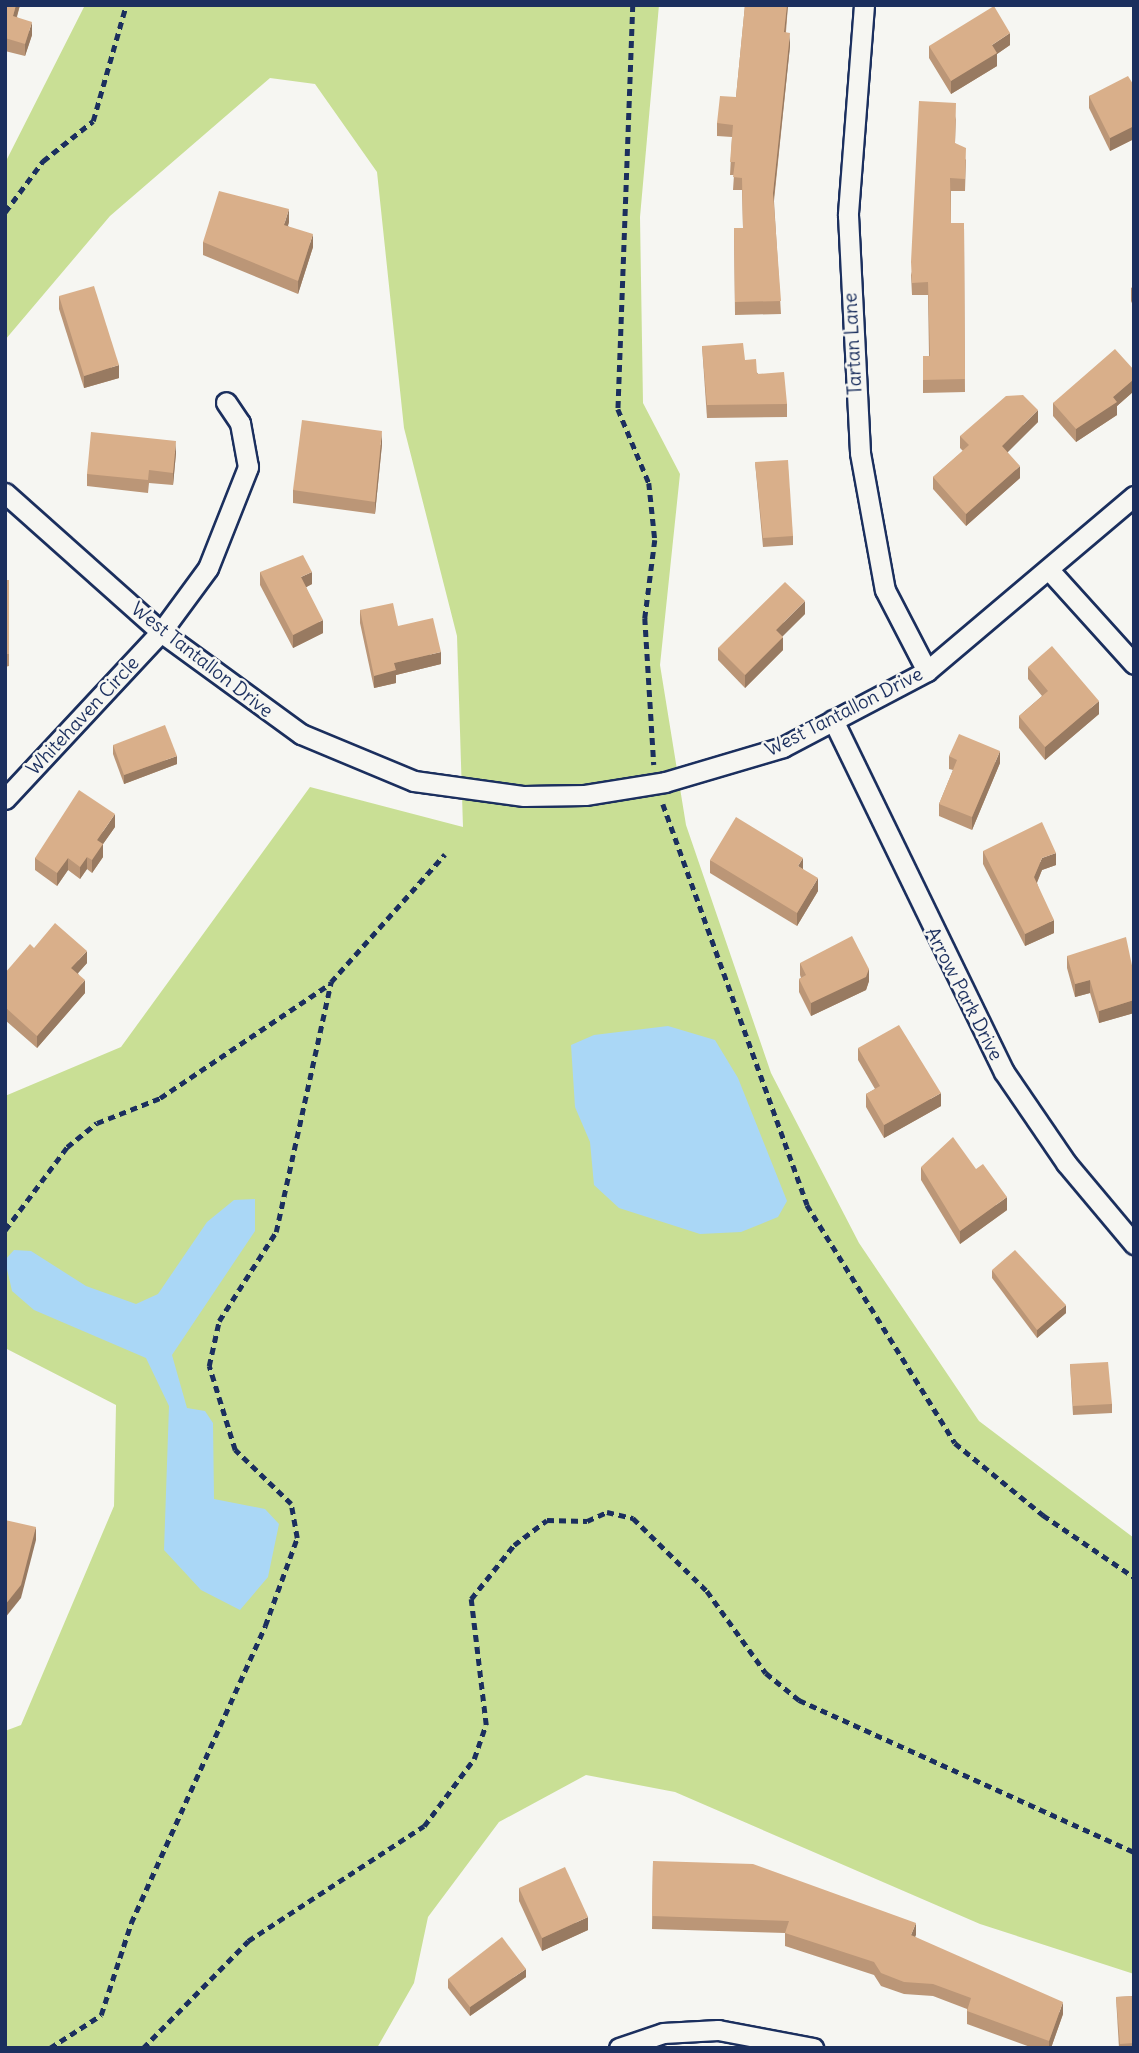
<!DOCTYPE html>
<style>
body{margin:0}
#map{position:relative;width:1139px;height:2053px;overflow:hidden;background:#f6f6f2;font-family:Delius,sans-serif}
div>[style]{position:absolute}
.green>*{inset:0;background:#c9df95}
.water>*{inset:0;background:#aad7f6}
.path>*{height:4.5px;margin-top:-2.25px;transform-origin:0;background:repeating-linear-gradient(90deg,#1b2f5e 0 7px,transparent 0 12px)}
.roads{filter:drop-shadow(2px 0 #1b2f5e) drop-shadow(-2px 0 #1b2f5e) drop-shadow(0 2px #1b2f5e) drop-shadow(0 -2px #1b2f5e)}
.street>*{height:19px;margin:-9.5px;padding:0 9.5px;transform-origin:9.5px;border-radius:9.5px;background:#f6f6f2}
.wall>*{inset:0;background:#bb9677}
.shaded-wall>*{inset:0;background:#987a61}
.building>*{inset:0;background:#d9af8a}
span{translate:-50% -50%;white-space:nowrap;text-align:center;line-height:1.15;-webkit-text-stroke:5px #f6f6f2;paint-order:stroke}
.street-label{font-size:19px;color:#1b2f5e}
.frame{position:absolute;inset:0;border:7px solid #1b2f5e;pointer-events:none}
</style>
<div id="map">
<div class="green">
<div style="clip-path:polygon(85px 5px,659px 5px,640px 217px,643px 403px,680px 474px,660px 665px,686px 825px,771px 1073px,859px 1243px,979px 1421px,1134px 1538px,1134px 1974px,980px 1924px,675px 1792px,586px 1775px,499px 1822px,428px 1917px,414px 1983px,377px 2048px,5px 2048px,5px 1731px,21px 1725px,114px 1506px,116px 1405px,5px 1348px,5px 1096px,121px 1047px,310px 787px,463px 827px,457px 636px,404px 428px,377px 172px,315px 84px,270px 78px,110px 216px,5px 340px,5px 163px)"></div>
</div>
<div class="water">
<div style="clip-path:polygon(668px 1026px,715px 1040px,738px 1078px,787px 1201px,778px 1217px,741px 1232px,700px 1234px,619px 1208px,594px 1185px,590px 1142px,575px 1107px,571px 1045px,594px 1035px)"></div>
<div style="clip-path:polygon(255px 1199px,255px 1231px,172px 1355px,187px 1408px,205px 1411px,213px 1423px,214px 1499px,265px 1509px,279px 1524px,268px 1577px,240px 1610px,201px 1590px,164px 1550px,169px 1406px,146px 1358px,34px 1310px,12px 1291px,5px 1260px,14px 1250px,31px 1251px,86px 1286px,136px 1304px,158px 1294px,207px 1222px,234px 1200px)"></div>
</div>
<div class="path">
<div style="left:633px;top:5px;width:404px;rotate:92.1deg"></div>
<div style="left:618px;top:409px;width:80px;rotate:67.3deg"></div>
<div style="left:649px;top:483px;width:57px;rotate:84deg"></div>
<div style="left:655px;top:540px;width:79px;rotate:97.3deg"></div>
<div style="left:645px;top:618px;width:147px;rotate:86.5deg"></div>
<div style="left:5px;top:212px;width:64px;rotate:-53.3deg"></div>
<div style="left:43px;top:161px;width:64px;rotate:-38.7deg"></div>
<div style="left:93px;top:121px;width:121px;rotate:-74.1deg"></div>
<div style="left:663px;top:804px;width:426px;rotate:70.2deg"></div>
<div style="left:807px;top:1205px;width:280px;rotate:58.1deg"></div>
<div style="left:955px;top:1443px;width:114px;rotate:39.3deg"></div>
<div style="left:1043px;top:1515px;width:110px;rotate:34.3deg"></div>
<div style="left:5px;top:1230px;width:104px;rotate:-53.2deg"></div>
<div style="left:67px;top:1147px;width:38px;rotate:-39deg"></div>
<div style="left:97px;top:1123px;width:68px;rotate:-21.6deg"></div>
<div style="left:160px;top:1098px;width:206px;rotate:-33.9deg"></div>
<div style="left:50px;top:2048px;width:61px;rotate:-32.9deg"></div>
<div style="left:101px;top:2015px;width:97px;rotate:-71.9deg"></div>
<div style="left:131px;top:1923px;width:326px;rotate:-65.7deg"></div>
<div style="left:265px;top:1626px;width:94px;rotate:-70deg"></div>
<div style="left:297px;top:1538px;width:35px;rotate:-100deg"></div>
<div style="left:291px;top:1504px;width:78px;rotate:-136deg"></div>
<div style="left:235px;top:1450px;width:88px;rotate:-107.2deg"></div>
<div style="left:209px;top:1366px;width:46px;rotate:-77.5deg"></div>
<div style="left:219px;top:1321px;width:106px;rotate:-57.4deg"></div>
<div style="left:276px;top:1232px;width:256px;rotate:-77.6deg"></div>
<div style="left:331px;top:982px;width:171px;rotate:-48.3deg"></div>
<div style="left:143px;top:2048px;width:150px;rotate:-45.5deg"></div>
<div style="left:248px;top:1941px;width:210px;rotate:-33.2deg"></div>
<div style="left:424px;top:1826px;width:84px;rotate:-53.3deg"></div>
<div style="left:474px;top:1759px;width:36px;rotate:-71deg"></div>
<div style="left:486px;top:1725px;width:127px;rotate:-96.8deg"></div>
<div style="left:471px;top:1599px;width:69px;rotate:-51.5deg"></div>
<div style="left:514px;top:1545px;width:41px;rotate:-37.1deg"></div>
<div style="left:547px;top:1520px;width:40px;rotate:1.4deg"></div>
<div style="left:587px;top:1521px;width:22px;rotate:-24deg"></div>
<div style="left:607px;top:1512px;width:27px;rotate:13deg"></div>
<div style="left:633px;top:1518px;width:104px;rotate:44.6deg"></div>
<div style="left:707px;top:1591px;width:101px;rotate:54.3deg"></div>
<div style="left:766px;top:1673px;width:43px;rotate:39.3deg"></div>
<div style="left:799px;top:1700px;width:368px;rotate:24.4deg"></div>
</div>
<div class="roads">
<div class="street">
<div style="left:864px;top:5px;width:211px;rotate:94.4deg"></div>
<div style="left:848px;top:215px;width:238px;rotate:87.1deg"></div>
<div style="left:860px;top:453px;width:139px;rotate:79.7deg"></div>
<div style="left:885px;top:590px;width:91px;rotate:62.6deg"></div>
<div style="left:5px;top:493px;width:209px;rotate:41.7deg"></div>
<div style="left:161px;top:632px;width:173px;rotate:36.1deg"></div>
<div style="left:301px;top:734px;width:122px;rotate:22.6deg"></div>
<div style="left:414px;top:781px;width:111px;rotate:7.8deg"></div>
<div style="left:524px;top:796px;width:61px;rotate:-0.9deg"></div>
<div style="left:585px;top:795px;width:81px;rotate:-9.2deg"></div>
<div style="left:665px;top:782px;width:123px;rotate:-16.5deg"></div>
<div style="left:783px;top:747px;width:163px;rotate:-27.8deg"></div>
<div style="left:927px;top:671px;width:271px;rotate:-40.2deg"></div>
<div style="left:1050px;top:571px;width:125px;rotate:47.9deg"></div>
<div style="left:833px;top:720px;width:391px;rotate:64.1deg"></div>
<div style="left:1004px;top:1072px;width:110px;rotate:55.7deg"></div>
<div style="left:1066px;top:1163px;width:106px;rotate:50deg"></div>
<div style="left:5px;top:799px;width:229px;rotate:-47deg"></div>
<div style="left:161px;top:632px;width:79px;rotate:-53.7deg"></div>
<div style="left:208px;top:568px;width:109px;rotate:-68.4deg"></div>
<div style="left:248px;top:467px;width:45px;rotate:-100.3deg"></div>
<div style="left:240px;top:423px;width:25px;rotate:-124deg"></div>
<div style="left:619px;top:2048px;width:46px;rotate:-18.8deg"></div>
<div style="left:663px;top:2033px;width:55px;rotate:-3.1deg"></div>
<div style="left:718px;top:2030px;width:97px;rotate:10.7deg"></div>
</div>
</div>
<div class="wall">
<div style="clip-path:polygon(5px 5px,20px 5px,17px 17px,32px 35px,25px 56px,5px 51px)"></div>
<div style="clip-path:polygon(745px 5px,788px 5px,786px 32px,790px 46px,774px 201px,781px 314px,735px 315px,734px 228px,743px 228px,742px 190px,733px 190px,734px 175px,730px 175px,732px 137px,717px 136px,717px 123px,736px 97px)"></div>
<div style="clip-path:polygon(1010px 45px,997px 54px,997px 66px,951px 94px,929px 58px,929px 46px)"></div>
<div style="clip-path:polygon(1133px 84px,1134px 84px,1134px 139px,1110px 151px,1089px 108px,1089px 96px)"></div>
<div style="clip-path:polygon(956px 116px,955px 143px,966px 160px,965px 191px,951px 191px,951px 223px,964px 223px,965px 392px,923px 393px,923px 356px,929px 356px,928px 295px,912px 295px,911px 275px)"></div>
<div style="clip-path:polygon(289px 222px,288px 226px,313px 247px,298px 294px,203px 255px,203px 242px)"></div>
<div style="clip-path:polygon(1134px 286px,1134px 308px,1131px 301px,1131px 288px)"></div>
<div style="clip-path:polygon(59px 296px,119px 378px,84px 388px,59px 309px)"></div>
<div style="clip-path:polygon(702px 346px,745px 360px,787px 404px,787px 417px,707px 418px)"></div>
<div style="clip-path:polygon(1134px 370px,1134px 391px,1117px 406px,1117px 415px,1076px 442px,1053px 416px,1053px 403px)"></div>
<div style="clip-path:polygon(1038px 422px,1007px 452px,1020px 478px,966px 526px,933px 489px,933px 477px,963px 451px,960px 448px,960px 436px)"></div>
<div style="clip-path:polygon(382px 444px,375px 514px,293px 503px,293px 490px)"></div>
<div style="clip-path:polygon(176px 453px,173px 485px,149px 483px,148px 493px,87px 486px,87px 474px)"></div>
<div style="clip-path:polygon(755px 462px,793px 536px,793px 545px,763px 547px)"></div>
<div style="clip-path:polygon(260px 572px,312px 584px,306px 587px,323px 633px,293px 648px,260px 585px)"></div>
<div style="clip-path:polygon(5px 580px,9px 580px,9px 666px,5px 667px)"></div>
<div style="clip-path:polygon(360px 610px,398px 626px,441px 664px,396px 675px,396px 683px,374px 688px,360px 623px)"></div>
<div style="clip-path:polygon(805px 614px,782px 636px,783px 650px,745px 688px,718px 660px,718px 648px)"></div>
<div style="clip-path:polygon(1028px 667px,1099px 714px,1045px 760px,1019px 728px,1019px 716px,1042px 696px,1028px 679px)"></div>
<div style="clip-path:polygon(113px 745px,177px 764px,124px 784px,113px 754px)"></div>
<div style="clip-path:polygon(949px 756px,1000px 763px,972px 830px,939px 816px,939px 804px,953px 770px,949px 769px)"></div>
<div style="clip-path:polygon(115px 827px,103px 844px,103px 857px,92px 873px,87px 869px,80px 879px,68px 870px,57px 886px,35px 870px,35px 858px)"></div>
<div style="clip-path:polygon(983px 851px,1056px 865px,1042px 870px,1037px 883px,1054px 933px,1025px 946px,983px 864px)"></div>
<div style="clip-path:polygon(710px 860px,818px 891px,797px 926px,710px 873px)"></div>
<div style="clip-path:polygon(34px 948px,87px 963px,78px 973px,85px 993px,37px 1048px,5px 1020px,5px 973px)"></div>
<div style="clip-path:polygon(1067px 956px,1134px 975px,1134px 1013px,1099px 1023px,1090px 993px,1075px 997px,1067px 968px)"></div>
<div style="clip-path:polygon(800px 963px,869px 981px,866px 990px,811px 1016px,799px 992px,799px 979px,801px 978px,800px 975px)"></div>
<div style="clip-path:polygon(858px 1048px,941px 1106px,884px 1138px,866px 1107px,866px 1094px,875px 1089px,858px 1060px)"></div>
<div style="clip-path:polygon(921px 1167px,1007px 1210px,960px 1244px,921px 1180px)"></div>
<div style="clip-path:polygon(992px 1270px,1066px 1313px,1037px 1338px,992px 1278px)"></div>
<div style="clip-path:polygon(1070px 1364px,1112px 1404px,1112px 1413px,1073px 1415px)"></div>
<div style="clip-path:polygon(653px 1861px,915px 1937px,1063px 2014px,1051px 2048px,1033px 2048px,967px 2024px,967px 2009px,933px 1996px,904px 1994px,881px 1986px,874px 1975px,785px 1946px,785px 1933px,652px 1929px)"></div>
<div style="clip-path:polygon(519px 1888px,588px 1930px,542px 1951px,519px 1901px)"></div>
<div style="clip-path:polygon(526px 1977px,470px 2016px,448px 1988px,448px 1979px)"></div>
<div style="clip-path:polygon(1134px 1996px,1134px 2048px,1119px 2048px,1116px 1997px)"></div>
</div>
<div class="shaded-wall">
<div style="clip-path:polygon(16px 5px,20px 5px,13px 29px,13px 16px)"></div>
<div style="clip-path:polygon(787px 5px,788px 5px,784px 45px,784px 32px)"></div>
<div style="clip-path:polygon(32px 22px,32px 35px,25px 56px,25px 44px)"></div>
<div style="clip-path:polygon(790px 33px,790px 46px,773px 206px,773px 193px)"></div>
<div style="clip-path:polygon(1010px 33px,1010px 45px,997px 54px,997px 66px,951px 94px,951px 81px,992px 45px)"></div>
<div style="clip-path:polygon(1134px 126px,1134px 139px,1110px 151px,1110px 138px)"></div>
<div style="clip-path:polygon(289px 209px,289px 222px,284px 237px,284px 225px)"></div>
<div style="clip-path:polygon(313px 234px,313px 247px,298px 294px,298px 281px)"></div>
<div style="clip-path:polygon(119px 365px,119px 378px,84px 388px,84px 376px)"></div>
<div style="clip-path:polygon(1134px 379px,1134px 391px,1117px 406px,1117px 415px,1076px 442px,1076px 429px)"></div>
<div style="clip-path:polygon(1038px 410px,1038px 422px,1002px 458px,1002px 446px)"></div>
<div style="clip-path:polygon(382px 431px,382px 444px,375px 514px,375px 502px)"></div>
<div style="clip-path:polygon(176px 441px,176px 453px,173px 485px,173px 473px)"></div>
<div style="clip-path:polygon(1020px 466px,1020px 478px,966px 526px,966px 514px)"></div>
<div style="clip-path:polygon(312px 572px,312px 584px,301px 590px,301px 577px)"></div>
<div style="clip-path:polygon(805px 601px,805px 614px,776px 643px,776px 630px)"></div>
<div style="clip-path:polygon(323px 620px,323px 633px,293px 648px,293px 635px)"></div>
<div style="clip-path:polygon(783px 637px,783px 650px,745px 688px,745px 675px)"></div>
<div style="clip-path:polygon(441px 652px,441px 664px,396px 675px,396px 683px,374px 688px,374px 676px,394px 663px)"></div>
<div style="clip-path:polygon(1099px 701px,1099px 714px,1045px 760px,1045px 747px)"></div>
<div style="clip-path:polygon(1000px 751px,1000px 763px,972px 830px,972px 817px)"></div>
<div style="clip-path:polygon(177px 756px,177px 764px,124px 784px,124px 775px)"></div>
<div style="clip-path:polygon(115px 814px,115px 827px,103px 844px,103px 857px,92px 873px,92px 860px,97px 840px)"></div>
<div style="clip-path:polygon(1056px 853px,1056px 865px,1042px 870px,1034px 889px,1034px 877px,1042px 858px)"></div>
<div style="clip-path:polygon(87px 857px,87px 869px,80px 879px,80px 867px)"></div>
<div style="clip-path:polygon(68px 858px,68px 870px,57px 886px,57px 873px)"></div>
<div style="clip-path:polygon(803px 858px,803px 870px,798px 866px)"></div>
<div style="clip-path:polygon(818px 878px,818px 891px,797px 926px,797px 913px)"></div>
<div style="clip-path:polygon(1054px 920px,1054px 933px,1025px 946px,1025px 934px)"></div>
<div style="clip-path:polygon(87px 951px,87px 963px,71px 981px,71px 968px)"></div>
<div style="clip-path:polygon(869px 969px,869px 981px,866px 990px,811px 1016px,811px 1003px)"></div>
<div style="clip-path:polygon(85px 980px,85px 993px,37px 1048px,37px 1036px)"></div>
<div style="clip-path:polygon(1090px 980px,1090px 993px,1075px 997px,1075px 984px)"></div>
<div style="clip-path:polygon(1134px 1000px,1134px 1013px,1099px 1023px,1099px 1011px)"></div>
<div style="clip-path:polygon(941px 1093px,941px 1106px,884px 1138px,884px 1125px)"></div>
<div style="clip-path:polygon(1007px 1197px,1007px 1210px,960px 1244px,960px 1231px)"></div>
<div style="clip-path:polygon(1066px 1305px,1066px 1313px,1037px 1338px,1037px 1330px)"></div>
<div style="clip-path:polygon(36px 1527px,36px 1540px,21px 1598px,5px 1618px,5px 1605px)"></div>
<div style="clip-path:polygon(588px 1917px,588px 1930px,542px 1951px,542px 1938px)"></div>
<div style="clip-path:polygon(916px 1923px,916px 1935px,911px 1947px,911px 1935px)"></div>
<div style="clip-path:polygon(526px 1969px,526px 1977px,470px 2016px,470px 2007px)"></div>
<div style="clip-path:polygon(1063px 2002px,1063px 2014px,1051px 2048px,1049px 2048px,1049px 2041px)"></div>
</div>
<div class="building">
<div style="clip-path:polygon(5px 5px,16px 5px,13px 16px,32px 22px,25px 44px,5px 38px)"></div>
<div style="clip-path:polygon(745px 5px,787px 5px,784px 32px,790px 33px,773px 193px,781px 301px,735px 302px,734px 228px,743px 228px,742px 178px,733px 177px,735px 162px,730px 162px,733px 125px,717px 123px,720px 96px,736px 97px)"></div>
<div style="clip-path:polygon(994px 6px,1010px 33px,992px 45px,997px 53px,951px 81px,929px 46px)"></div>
<div style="clip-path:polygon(1128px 76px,1133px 84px,1134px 84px,1134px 126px,1110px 138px,1089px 96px)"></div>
<div style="clip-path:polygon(919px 101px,956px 103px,955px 143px,966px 148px,965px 179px,950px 178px,951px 223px,964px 223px,965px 379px,923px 380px,923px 356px,930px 356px,928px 282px,912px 283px,911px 262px)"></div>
<div style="clip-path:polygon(219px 191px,289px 209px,284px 225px,313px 234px,298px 281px,203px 242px)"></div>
<div style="clip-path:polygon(94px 286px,119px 365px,84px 376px,59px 296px)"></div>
<div style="clip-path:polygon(743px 343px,745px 360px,756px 359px,757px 374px,784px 372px,787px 404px,707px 405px,702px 346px)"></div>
<div style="clip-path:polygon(1115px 349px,1134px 370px,1134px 379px,1113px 397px,1117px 402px,1076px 429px,1053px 403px)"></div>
<div style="clip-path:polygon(1023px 395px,1038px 410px,1002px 446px,1020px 466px,966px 514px,933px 477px,969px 445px,960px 436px,1006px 396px)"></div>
<div style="clip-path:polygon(302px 420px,382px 431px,375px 502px,293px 490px)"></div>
<div style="clip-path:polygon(91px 432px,176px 441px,173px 473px,149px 470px,148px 480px,87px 474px)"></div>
<div style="clip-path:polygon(788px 460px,793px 536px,763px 538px,755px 462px)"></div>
<div style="clip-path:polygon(303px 555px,312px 572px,301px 577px,323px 620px,293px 635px,260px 572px)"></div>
<div style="clip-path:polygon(5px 580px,9px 580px,9px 654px,5px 654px)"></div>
<div style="clip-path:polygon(785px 582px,805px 601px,776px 630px,783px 637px,745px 675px,718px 648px)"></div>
<div style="clip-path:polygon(393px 603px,398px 626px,433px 618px,441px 652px,394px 663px,396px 670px,374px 676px,360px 610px)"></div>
<div style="clip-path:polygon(1052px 646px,1099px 701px,1045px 747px,1019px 716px,1048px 691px,1028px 667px)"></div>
<div style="clip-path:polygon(165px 725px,177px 756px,124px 775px,113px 745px)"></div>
<div style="clip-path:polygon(959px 734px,1000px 751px,972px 817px,939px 804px,957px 760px,949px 756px)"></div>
<div style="clip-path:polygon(79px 790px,115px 814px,97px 840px,103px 844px,92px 860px,87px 857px,80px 867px,68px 858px,57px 873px,35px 858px)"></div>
<div style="clip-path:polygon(736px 817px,803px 858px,798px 866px,818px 878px,797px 913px,710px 860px)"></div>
<div style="clip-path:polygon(1042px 822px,1056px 853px,1042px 858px,1034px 877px,1054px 920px,1025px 934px,983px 851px)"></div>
<div style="clip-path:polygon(55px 923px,87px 951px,71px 968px,85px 980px,37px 1036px,5px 1007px,5px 973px,30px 944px,34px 948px)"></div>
<div style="clip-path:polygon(852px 936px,869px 969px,866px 977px,811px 1003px,799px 979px,806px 975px,800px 963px)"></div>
<div style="clip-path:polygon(1126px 937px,1134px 975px,1134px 1000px,1099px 1011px,1090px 980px,1075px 984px,1067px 956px)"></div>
<div style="clip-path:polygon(899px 1025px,941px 1093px,884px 1125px,866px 1094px,880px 1086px,858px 1048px)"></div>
<div style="clip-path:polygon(953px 1137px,976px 1169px,983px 1164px,1007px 1197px,960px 1231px,921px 1167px)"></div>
<div style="clip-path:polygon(1015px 1250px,1066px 1305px,1037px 1330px,992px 1270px)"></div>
<div style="clip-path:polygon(1108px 1362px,1112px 1404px,1073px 1406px,1070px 1364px)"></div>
<div style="clip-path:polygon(5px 1520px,36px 1527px,21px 1585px,5px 1605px)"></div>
<div style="clip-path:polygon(653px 1861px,753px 1864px,916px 1923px,911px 1935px,1063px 2002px,1049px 2041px,967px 2011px,971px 1998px,933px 1984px,904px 1982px,881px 1973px,874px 1962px,785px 1933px,789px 1921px,652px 1916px)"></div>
<div style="clip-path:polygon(565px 1867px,588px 1917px,542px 1938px,519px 1888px)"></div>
<div style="clip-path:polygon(502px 1937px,526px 1969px,470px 2007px,448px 1979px)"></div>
<div style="clip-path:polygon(1134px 1996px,1134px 2043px,1120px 2044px,1116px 1997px)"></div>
</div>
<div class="street-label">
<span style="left:853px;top:344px;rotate:-93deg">Tartan Lane</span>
<span style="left:202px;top:660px;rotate:38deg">West Tantallon Drive</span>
<span style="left:844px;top:712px;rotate:-27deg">West Tantallon Drive</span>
<span style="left:83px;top:716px;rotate:-47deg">Whitehaven Circle</span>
<span style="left:964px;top:994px;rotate:63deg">Arrow Park Drive</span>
</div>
<div class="frame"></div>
</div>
